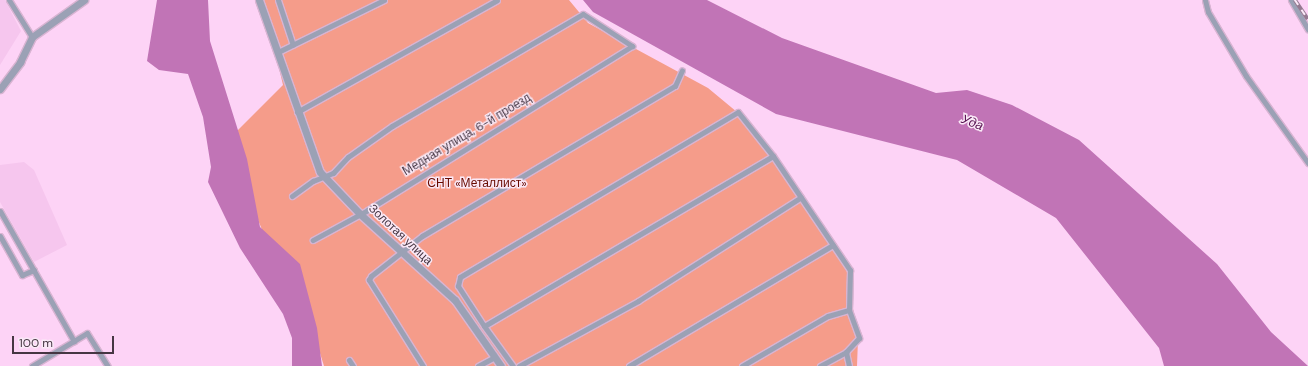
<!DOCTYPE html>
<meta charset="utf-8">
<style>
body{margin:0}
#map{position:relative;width:1308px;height:366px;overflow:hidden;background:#fdd3f6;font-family:"DM Sans",sans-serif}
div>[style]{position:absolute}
.built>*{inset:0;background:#f6c6ee}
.green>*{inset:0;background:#f59c8a}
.water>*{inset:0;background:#c174b6}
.roads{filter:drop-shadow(1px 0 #d8b4d2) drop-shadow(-1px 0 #d8b4d2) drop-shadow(0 1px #d8b4d2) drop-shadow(0 -1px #d8b4d2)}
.minor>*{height:5px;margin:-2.5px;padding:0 2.5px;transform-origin:2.5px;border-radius:2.5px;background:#9ba1b5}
.tertiary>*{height:7px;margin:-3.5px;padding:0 3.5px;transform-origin:3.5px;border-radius:3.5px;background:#9ba1b5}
.rail>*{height:3.5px;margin-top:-1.75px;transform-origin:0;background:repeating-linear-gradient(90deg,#fae9f7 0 6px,#957a91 0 12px);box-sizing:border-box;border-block:1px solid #957a91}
span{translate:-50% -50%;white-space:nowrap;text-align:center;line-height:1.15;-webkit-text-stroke:3px #fae9f7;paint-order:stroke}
.street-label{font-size:12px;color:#463643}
.park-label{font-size:12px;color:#680b00}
.water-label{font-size:13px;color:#5a1453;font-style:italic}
.scale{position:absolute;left:12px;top:336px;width:102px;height:18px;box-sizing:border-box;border:2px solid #463643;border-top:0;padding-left:5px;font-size:12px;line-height:14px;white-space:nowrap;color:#463643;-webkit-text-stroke:3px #fae9f7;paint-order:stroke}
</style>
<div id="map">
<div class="built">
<div style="clip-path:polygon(0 0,5px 0,21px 31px,0 65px)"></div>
<div style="clip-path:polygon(24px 162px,34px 170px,67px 245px,34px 262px,0 202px,0 165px)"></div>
</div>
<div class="green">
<div style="clip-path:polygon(263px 0,569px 0,588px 23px,708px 88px,749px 122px,845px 261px,858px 339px,857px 366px,324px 366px,292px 263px,265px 237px,252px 205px,235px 133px,283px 85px)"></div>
</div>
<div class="water">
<div style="clip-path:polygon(157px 0,208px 0,210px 41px,247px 159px,260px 227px,300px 264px,317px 328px,322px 366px,292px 366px,292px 338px,283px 314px,240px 248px,208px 182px,211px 167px,203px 117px,188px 74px,159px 70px,147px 61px)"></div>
<div style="clip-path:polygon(583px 0,707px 0,782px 38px,936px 93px,967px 90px,1012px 105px,1079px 140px,1217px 264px,1271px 332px,1308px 366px,1164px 366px,1159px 348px,1056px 218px,957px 160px,776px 114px,593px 12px)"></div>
</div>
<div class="roads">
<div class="minor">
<div style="left:9px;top:0;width:44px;rotate:58.1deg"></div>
<div style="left:278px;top:0;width:47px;rotate:71.6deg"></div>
<div style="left:1205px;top:0;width:12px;rotate:76deg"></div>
<div style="left:1208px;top:12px;width:74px;rotate:59.3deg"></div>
<div style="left:1246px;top:76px;width:107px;rotate:54.5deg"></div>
<div style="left:1291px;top:0;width:34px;rotate:60deg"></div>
<div style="left:278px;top:52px;width:118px;rotate:-26.1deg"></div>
<div style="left:297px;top:112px;width:229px;rotate:-29.2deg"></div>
<div style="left:773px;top:156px;width:335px;rotate:149.5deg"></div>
<div style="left:484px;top:326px;width:48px;rotate:-123deg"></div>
<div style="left:458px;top:286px;width:9px;rotate:-77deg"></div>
<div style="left:460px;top:277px;width:323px;rotate:-30.7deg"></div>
<div style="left:738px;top:112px;width:56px;rotate:51.5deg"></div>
<div style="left:773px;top:156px;width:138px;rotate:56deg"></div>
<div style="left:850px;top:270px;width:40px;rotate:91.4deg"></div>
<div style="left:849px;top:310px;width:30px;rotate:70deg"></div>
<div style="left:859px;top:338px;width:19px;rotate:133deg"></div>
<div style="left:846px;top:352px;width:14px;rotate:78deg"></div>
<div style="left:292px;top:196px;width:26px;rotate:-36deg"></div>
<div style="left:313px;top:181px;width:22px;rotate:-22deg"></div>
<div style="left:333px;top:173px;width:22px;rotate:-47deg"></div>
<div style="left:348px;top:157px;width:54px;rotate:-35.2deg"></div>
<div style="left:392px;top:126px;width:221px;rotate:-30.4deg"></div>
<div style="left:583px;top:14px;width:59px;rotate:33.1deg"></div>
<div style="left:632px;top:46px;width:311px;rotate:148.2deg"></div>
<div style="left:368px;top:210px;width:63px;rotate:151.4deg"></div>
<div style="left:0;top:211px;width:150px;rotate:60.4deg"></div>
<div style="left:0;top:236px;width:45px;rotate:60.6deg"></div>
<div style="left:22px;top:275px;width:13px;rotate:-23deg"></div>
<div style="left:484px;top:326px;width:49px;rotate:54.1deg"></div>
<div style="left:349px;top:360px;width:7px;rotate:56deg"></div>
<div style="left:32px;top:366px;width:64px;rotate:-31deg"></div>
<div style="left:87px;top:333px;width:39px;rotate:58deg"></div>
<div style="left:423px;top:366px;width:102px;rotate:-122.1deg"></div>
<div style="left:369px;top:280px;width:4px;rotate:-63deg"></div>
<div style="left:371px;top:276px;width:65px;rotate:-38.1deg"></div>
<div style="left:422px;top:236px;width:294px;rotate:-30.7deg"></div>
<div style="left:675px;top:86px;width:17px;rotate:-66deg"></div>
<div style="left:478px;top:366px;width:19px;rotate:-28deg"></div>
<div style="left:519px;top:366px;width:136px;rotate:-28.6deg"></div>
<div style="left:638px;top:301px;width:193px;rotate:-32.5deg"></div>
<div style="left:629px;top:366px;width:237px;rotate:-30.7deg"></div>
<div style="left:742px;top:366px;width:99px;rotate:-30.2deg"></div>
<div style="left:828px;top:316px;width:22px;rotate:-16deg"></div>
<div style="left:820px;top:366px;width:30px;rotate:-28deg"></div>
</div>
<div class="tertiary">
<div style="left:259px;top:0;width:182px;rotate:70.5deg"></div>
<div style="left:320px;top:172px;width:58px;rotate:46.4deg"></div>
<div style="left:360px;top:214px;width:128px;rotate:42.2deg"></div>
<div style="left:455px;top:300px;width:80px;rotate:55.1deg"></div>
<div style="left:0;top:89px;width:34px;rotate:-53deg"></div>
<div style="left:20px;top:62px;width:28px;rotate:-64deg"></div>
<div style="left:32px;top:37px;width:64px;rotate:-35.4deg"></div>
</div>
</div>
<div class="rail">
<div style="left:1295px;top:0;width:23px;rotate:56deg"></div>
</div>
<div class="street-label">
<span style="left:467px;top:135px;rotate:-31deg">Медная улица, 6-й проезд</span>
<span style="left:400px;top:235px;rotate:43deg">Золотая улица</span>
</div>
<div class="park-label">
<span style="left:477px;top:184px">СНТ «Металлист»</span>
</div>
<div class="water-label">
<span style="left:972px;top:123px;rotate:21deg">Уда</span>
</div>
<div class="scale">100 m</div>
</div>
